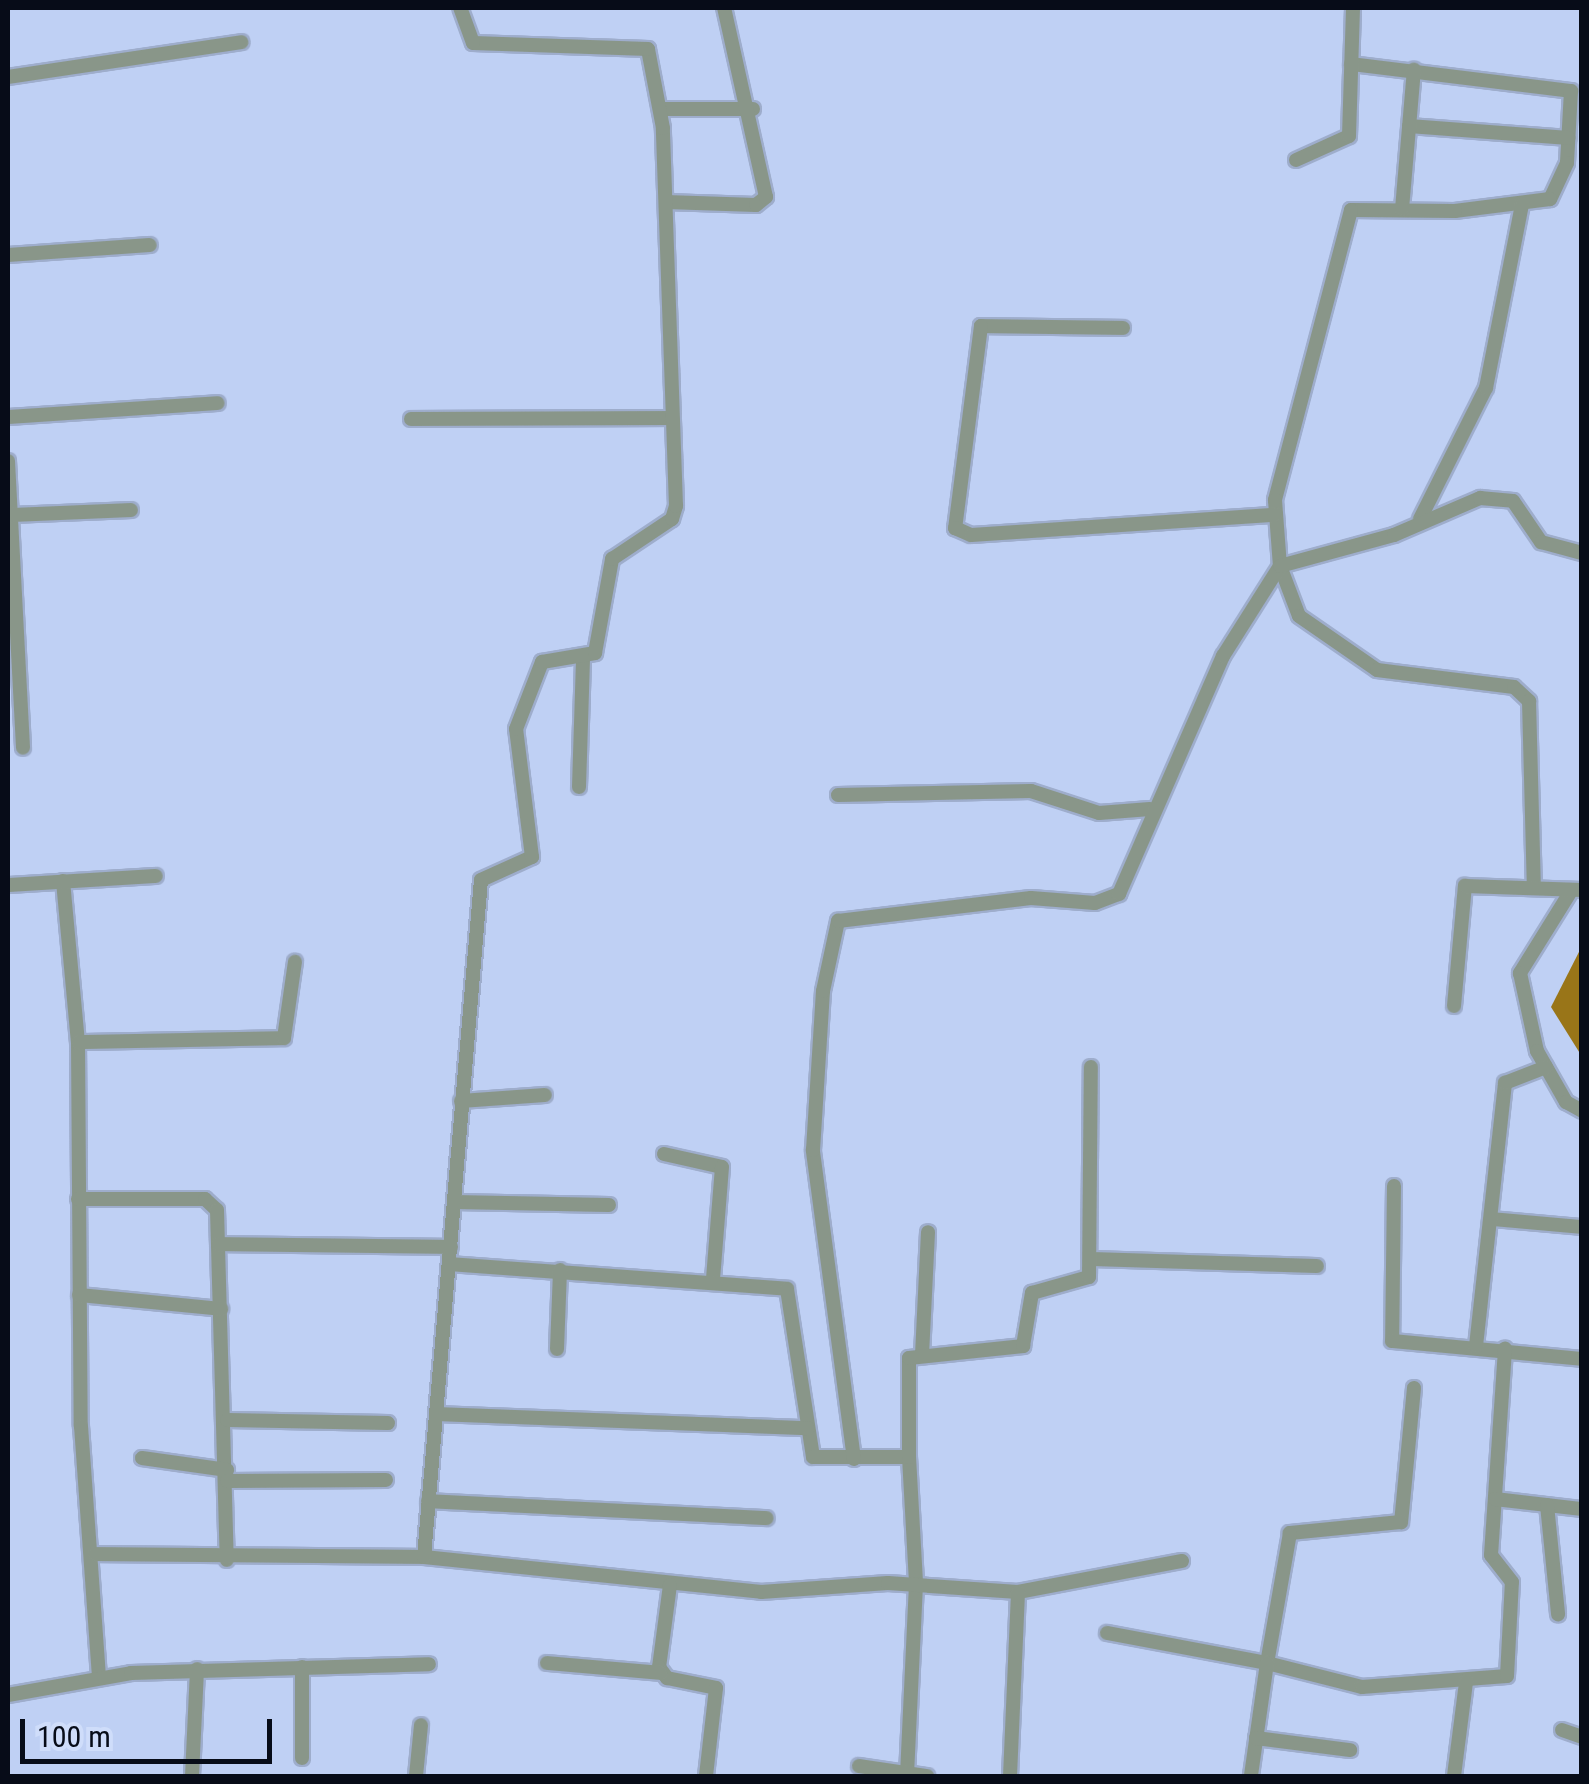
<!DOCTYPE html>
<style>
body{margin:0}
#map{position:relative;width:1589px;height:1784px;overflow:hidden;background:#bfd0f4;font-family:"Roboto Condensed",sans-serif}
div>[style]{position:absolute}
.water>*{inset:0;background:#997518}
.roads{filter:drop-shadow(2px 0 #9eadcc) drop-shadow(-2px 0 #9eadcc) drop-shadow(0 2px #9eadcc) drop-shadow(0 -2px #9eadcc)}
.street>*{height:14px;margin:-7px;padding:0 7px;transform-origin:7px;border-radius:7px;background:#899689}
span{translate:-50% -50%;white-space:nowrap;text-align:center;line-height:1.15;-webkit-text-stroke:10px #cfddfa;paint-order:stroke}
.frame{position:absolute;inset:0;border:10px solid #070c18;pointer-events:none}
.scale{position:absolute;left:20px;top:1719px;width:252px;height:45px;box-sizing:border-box;border:5px solid #070c18;border-top:0;padding-left:12px;font-size:30px;line-height:35px;white-space:nowrap;color:#070c18;-webkit-text-stroke:8px #cfddfa;paint-order:stroke}
</style>
<div id="map">
<div class="water">
<div style="clip-path:polygon(1581px 948px,1582px 1055px,1581px 1055px,1551px 1007px)"></div>
</div>
<div class="roads">
<div class="street">
<div style="left:1351px;top:64px;width:222px;rotate:7deg"></div>
<div style="left:1571px;top:91px;width:72px;rotate:93.2deg"></div>
<div style="left:1567px;top:163px;width:40px;rotate:115deg"></div>
<div style="left:1550px;top:199px;width:96px;rotate:172.8deg"></div>
<div style="left:1455px;top:211px;width:104px;rotate:-179.4deg"></div>
<div style="left:1351px;top:210px;width:300px;rotate:104.7deg"></div>
<div style="left:1275px;top:500px;width:66px;rotate:85.7deg"></div>
<div style="left:1280px;top:566px;width:53px;rotate:69.2deg"></div>
<div style="left:1299px;top:616px;width:95px;rotate:34.7deg"></div>
<div style="left:1377px;top:670px;width:138px;rotate:7.1deg"></div>
<div style="left:1514px;top:687px;width:21px;rotate:43deg"></div>
<div style="left:1529px;top:701px;width:186px;rotate:88.5deg"></div>
<div style="left:8px;top:77px;width:236px;rotate:-8.5deg"></div>
<div style="left:660px;top:109px;width:93px"></div>
<div style="left:1409px;top:126px;width:160px;rotate:4.3deg"></div>
<div style="left:1296px;top:160px;width:58px;rotate:-24.4deg"></div>
<div style="left:1349px;top:136px;width:128px;rotate:-88.2deg"></div>
<div style="left:666px;top:202px;width:90px;rotate:1.9deg"></div>
<div style="left:756px;top:205px;width:13px;rotate:-39deg"></div>
<div style="left:766px;top:197px;width:194px;rotate:-102.5deg"></div>
<div style="left:1402px;top:209px;width:140px;rotate:-85.1deg"></div>
<div style="left:8px;top:255px;width:142px;rotate:-4deg"></div>
<div style="left:1123px;top:328px;width:142px;rotate:-179.2deg"></div>
<div style="left:981px;top:326px;width:204px;rotate:97.3deg"></div>
<div style="left:955px;top:528px;width:17px;rotate:24deg"></div>
<div style="left:971px;top:535px;width:305px;rotate:-3.8deg"></div>
<div style="left:8px;top:417px;width:210px;rotate:-3.8deg"></div>
<div style="left:411px;top:419px;width:260px;rotate:-0.2deg"></div>
<div style="left:8px;top:461px;width:287px;rotate:87deg"></div>
<div style="left:13px;top:515px;width:118px;rotate:-2.4deg"></div>
<div style="left:1420px;top:519px;width:147px;rotate:-63.3deg"></div>
<div style="left:1486px;top:388px;width:187px;rotate:-78.9deg"></div>
<div style="left:579px;top:787px;width:127px;rotate:-88.2deg"></div>
<div style="left:838px;top:795px;width:193px;rotate:-1.2deg"></div>
<div style="left:1031px;top:791px;width:71px;rotate:17.9deg"></div>
<div style="left:1099px;top:813px;width:51px;rotate:-4.5deg"></div>
<div style="left:63px;top:881px;width:162px;rotate:84.7deg"></div>
<div style="left:78px;top:1042px;width:384px;rotate:89.6deg"></div>
<div style="left:81px;top:1426px;width:251px;rotate:85.9deg"></div>
<div style="left:8px;top:885px;width:148px;rotate:-3.5deg"></div>
<div style="left:1571px;top:891px;width:97px;rotate:121.9deg"></div>
<div style="left:1520px;top:973px;width:80px;rotate:77.7deg"></div>
<div style="left:1537px;top:1051px;width:59px;rotate:60.4deg"></div>
<div style="left:1566px;top:1102px;width:18px;rotate:29deg"></div>
<div style="left:1454px;top:1006px;width:121px;rotate:-84.8deg"></div>
<div style="left:1465px;top:886px;width:117px;rotate:2deg"></div>
<div style="left:78px;top:1042px;width:206px;rotate:-1.1deg"></div>
<div style="left:284px;top:1038px;width:77px;rotate:-81.8deg"></div>
<div style="left:461px;top:1101px;width:84px;rotate:-4.1deg"></div>
<div style="left:664px;top:1154px;width:59px;rotate:12.6deg"></div>
<div style="left:722px;top:1167px;width:112px;rotate:94.6deg"></div>
<div style="left:1394px;top:1186px;width:155px;rotate:90.7deg"></div>
<div style="left:1392px;top:1341px;width:191px;rotate:5.4deg"></div>
<div style="left:78px;top:1199px;width:127px"></div>
<div style="left:205px;top:1199px;width:16px;rotate:43deg"></div>
<div style="left:217px;top:1210px;width:350px;rotate:88.4deg"></div>
<div style="left:454px;top:1202px;width:155px;rotate:1.1deg"></div>
<div style="left:1492px;top:1219px;width:90px;rotate:5.1deg"></div>
<div style="left:218px;top:1244px;width:233px;rotate:0.7deg"></div>
<div style="left:1091px;top:1259px;width:226px;rotate:1.8deg"></div>
<div style="left:449px;top:1264px;width:339px;rotate:4.2deg"></div>
<div style="left:787px;top:1289px;width:170px;rotate:81.2deg"></div>
<div style="left:813px;top:1457px;width:96px"></div>
<div style="left:909px;top:1457px;width:127px;rotate:86.8deg"></div>
<div style="left:916px;top:1584px;width:189px;rotate:92.7deg"></div>
<div style="left:79px;top:1295px;width:143px;rotate:5.6deg"></div>
<div style="left:1476px;top:1346px;width:265px;rotate:-83.7deg"></div>
<div style="left:1505px;top:1083px;width:44px;rotate:-21.3deg"></div>
<div style="left:557px;top:1349px;width:79px;rotate:-87.8deg"></div>
<div style="left:922px;top:1355px;width:123px;rotate:-87.2deg"></div>
<div style="left:1414px;top:1388px;width:135px;rotate:95.5deg"></div>
<div style="left:1401px;top:1522px;width:112px;rotate:174.3deg"></div>
<div style="left:1290px;top:1533px;width:132px;rotate:100deg"></div>
<div style="left:1267px;top:1663px;width:98px;rotate:14.2deg"></div>
<div style="left:1362px;top:1687px;width:145px;rotate:-4.3deg"></div>
<div style="left:1507px;top:1676px;width:94px;rotate:-87deg"></div>
<div style="left:1512px;top:1582px;width:34px;rotate:-128deg"></div>
<div style="left:1491px;top:1555px;width:207px;rotate:-86.1deg"></div>
<div style="left:436px;top:1414px;width:372px;rotate:2.2deg"></div>
<div style="left:227px;top:1420px;width:161px;rotate:1.1deg"></div>
<div style="left:909px;top:1457px;width:99px;rotate:-90deg"></div>
<div style="left:909px;top:1358px;width:115px;rotate:-6deg"></div>
<div style="left:1023px;top:1346px;width:54px;rotate:-80.4deg"></div>
<div style="left:1032px;top:1293px;width:59px;rotate:-15.7deg"></div>
<div style="left:1089px;top:1277px;width:210px;rotate:-89.5deg"></div>
<div style="left:142px;top:1458px;width:86px;rotate:8deg"></div>
<div style="left:854px;top:1459px;width:312px;rotate:-97.6deg"></div>
<div style="left:813px;top:1150px;width:159px;rotate:-86.4deg"></div>
<div style="left:823px;top:991px;width:72px;rotate:-77.9deg"></div>
<div style="left:838px;top:921px;width:194px;rotate:-6.8deg"></div>
<div style="left:1031px;top:898px;width:64px;rotate:4.5deg"></div>
<div style="left:1095px;top:903px;width:26px;rotate:-21deg"></div>
<div style="left:1119px;top:894px;width:260px;rotate:-66.4deg"></div>
<div style="left:1223px;top:656px;width:107px;rotate:-57.7deg"></div>
<div style="left:1280px;top:566px;width:118px;rotate:-15.2deg"></div>
<div style="left:1394px;top:535px;width:94px;rotate:-23.3deg"></div>
<div style="left:1480px;top:498px;width:33px;rotate:5deg"></div>
<div style="left:1513px;top:501px;width:50px;rotate:55.7deg"></div>
<div style="left:1541px;top:542px;width:42px;rotate:15deg"></div>
<div style="left:227px;top:1481px;width:159px;rotate:-0.4deg"></div>
<div style="left:1495px;top:1499px;width:88px;rotate:6.6deg"></div>
<div style="left:428px;top:1501px;width:339px;rotate:2.9deg"></div>
<div style="left:1547px;top:1505px;width:110px;rotate:84.2deg"></div>
<div style="left:95px;top:1554px;width:329px;rotate:0.5deg"></div>
<div style="left:424px;top:1557px;width:339px;rotate:5.9deg"></div>
<div style="left:761px;top:1592px;width:127px;rotate:-4.1deg"></div>
<div style="left:888px;top:1583px;width:130px;rotate:4deg"></div>
<div style="left:1018px;top:1592px;width:167px;rotate:-10.7deg"></div>
<div style="left:424px;top:1557px;width:679px;rotate:-85.19deg"></div>
<div style="left:481px;top:880px;width:56px;rotate:-24.3deg"></div>
<div style="left:532px;top:857px;width:129px;rotate:-97.1deg"></div>
<div style="left:516px;top:729px;width:72px;rotate:-68.8deg"></div>
<div style="left:542px;top:662px;width:54px;rotate:-9.6deg"></div>
<div style="left:595px;top:653px;width:96px;rotate:-79.7deg"></div>
<div style="left:612px;top:559px;width:72px;rotate:-33.7deg"></div>
<div style="left:672px;top:519px;width:14px;rotate:-73deg"></div>
<div style="left:676px;top:506px;width:378px;rotate:-92deg"></div>
<div style="left:663px;top:128px;width:80px;rotate:-100.8deg"></div>
<div style="left:648px;top:49px;width:175px;rotate:-178deg"></div>
<div style="left:473px;top:43px;width:37px;rotate:-110deg"></div>
<div style="left:670px;top:1585px;width:83px;rotate:97.6deg"></div>
<div style="left:659px;top:1667px;width:14px;rotate:54deg"></div>
<div style="left:667px;top:1678px;width:50px;rotate:11.5deg"></div>
<div style="left:716px;top:1688px;width:89px;rotate:96.5deg"></div>
<div style="left:1107px;top:1633px;width:163px;rotate:10.6deg"></div>
<div style="left:1267px;top:1663px;width:114px;rotate:98.1deg"></div>
<div style="left:547px;top:1663px;width:114px;rotate:5deg"></div>
<div style="left:8px;top:1695px;width:125px;rotate:-10.1deg"></div>
<div style="left:131px;top:1673px;width:298px;rotate:-1.7deg"></div>
<div style="left:1562px;top:1730px;width:21px;rotate:19deg"></div>
<div style="left:1256px;top:1738px;width:95px;rotate:7.3deg"></div>
<div style="left:302px;top:1758px;width:91px;rotate:-90deg"></div>
<div style="left:859px;top:1766px;width:69px;rotate:8.4deg"></div>
<div style="left:192px;top:1776px;width:107px;rotate:-87.3deg"></div>
<div style="left:416px;top:1776px;width:51px;rotate:-84.4deg"></div>
<div style="left:1010px;top:1776px;width:184px;rotate:-87.5deg"></div>
<div style="left:1454px;top:1776px;width:95px;rotate:-82.7deg"></div>
</div>
</div>
<div class="frame"></div>
<div class="scale">100 m</div>
</div>
